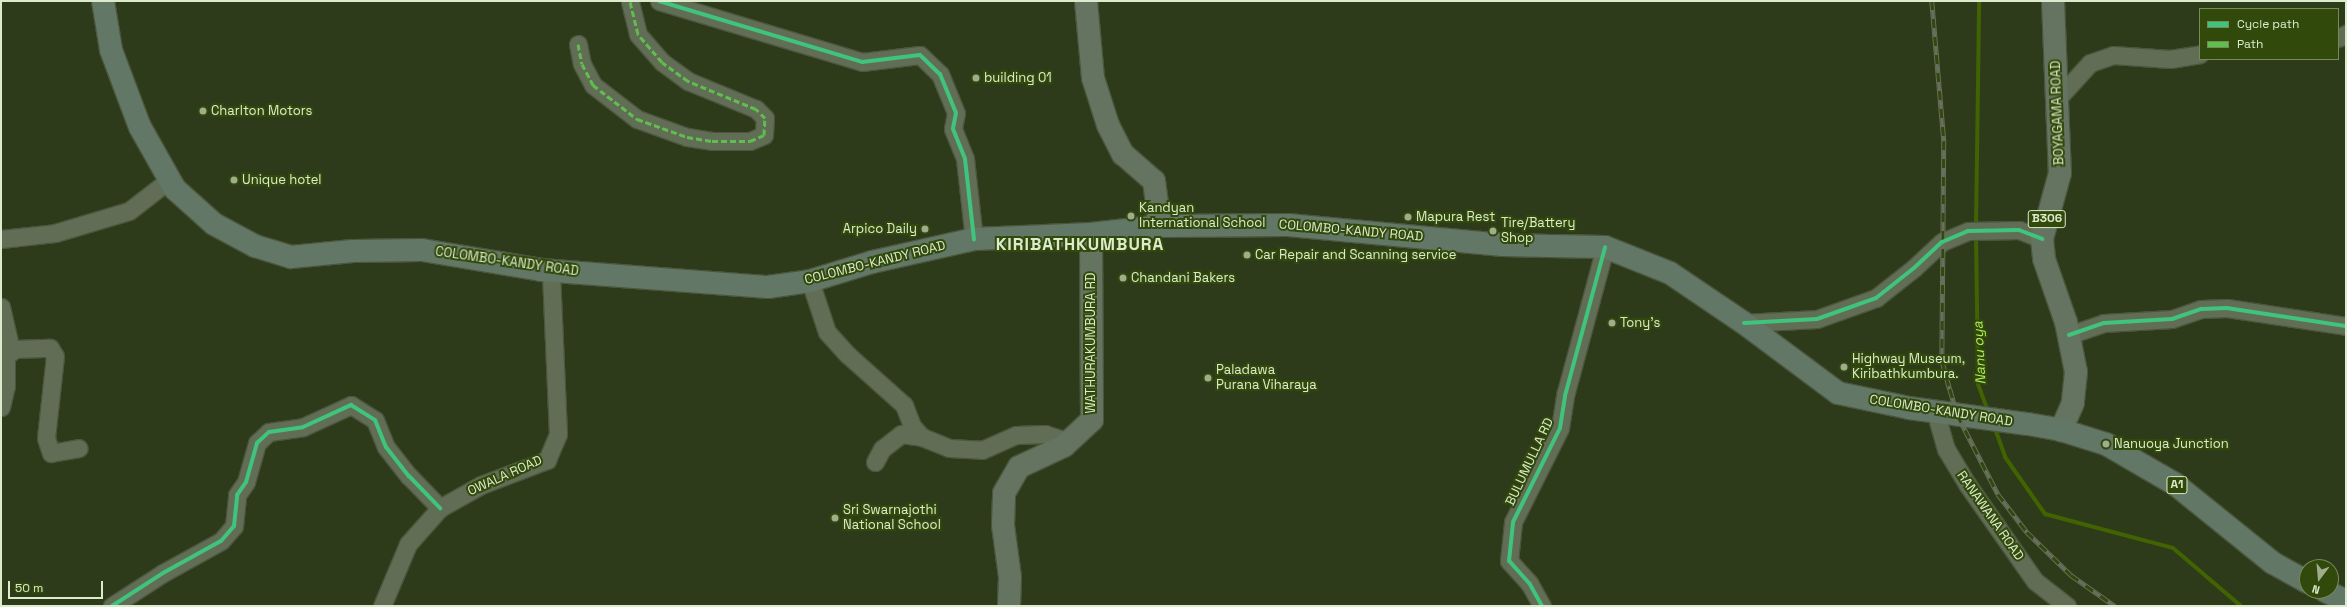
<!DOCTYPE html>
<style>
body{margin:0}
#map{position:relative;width:2347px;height:607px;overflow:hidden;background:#2e3b1a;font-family:"Space Grotesk",sans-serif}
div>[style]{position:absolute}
.stream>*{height:4px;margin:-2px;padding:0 2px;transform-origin:2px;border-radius:2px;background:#426302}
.roads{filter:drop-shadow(1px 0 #4b563c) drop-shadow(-1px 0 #4b563c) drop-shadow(0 1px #4b563c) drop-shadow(0 -1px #4b563c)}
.minor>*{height:17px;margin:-8.5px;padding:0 8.5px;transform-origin:8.5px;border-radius:8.5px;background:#616d55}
.major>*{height:22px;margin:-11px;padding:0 11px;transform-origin:11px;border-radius:11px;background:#647461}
.highway>*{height:22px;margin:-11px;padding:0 11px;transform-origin:11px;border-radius:11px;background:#637767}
.rail>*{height:4.5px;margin-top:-2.25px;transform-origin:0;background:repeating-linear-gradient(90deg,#32490c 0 9px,#67705b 0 18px);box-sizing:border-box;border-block:1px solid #67705b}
.quiet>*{height:3px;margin-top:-1.5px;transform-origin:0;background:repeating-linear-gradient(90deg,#5fbe4e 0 6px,transparent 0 9px)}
.cycleway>*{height:4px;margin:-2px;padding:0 2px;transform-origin:2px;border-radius:2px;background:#40c37c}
.dots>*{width:11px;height:11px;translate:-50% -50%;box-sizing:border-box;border:2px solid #32490c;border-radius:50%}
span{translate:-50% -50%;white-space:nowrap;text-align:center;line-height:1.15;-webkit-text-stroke:4px #32490c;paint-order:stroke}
.shield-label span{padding:1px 3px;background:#32490c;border:1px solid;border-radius:3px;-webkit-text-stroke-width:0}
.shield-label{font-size:12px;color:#dbebcb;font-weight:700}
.poi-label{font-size:13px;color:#dbebcb}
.left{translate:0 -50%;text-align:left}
.right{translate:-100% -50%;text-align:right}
.street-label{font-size:13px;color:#dbebcb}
.water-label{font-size:14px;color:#afeb58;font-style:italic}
.district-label{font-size:17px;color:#dbebcb;font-weight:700;letter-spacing:1px}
.frame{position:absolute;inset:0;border:2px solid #dbebcb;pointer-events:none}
.legend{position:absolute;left:2199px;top:8px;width:140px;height:52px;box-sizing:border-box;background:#32490c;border:1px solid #768a58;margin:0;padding:5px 7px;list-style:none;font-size:12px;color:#dbebcb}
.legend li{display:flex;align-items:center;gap:8px;height:20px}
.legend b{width:20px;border:1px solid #768a58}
.north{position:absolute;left:2299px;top:559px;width:40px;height:40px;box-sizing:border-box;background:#32490c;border:1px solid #768a58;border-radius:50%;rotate:196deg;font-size:11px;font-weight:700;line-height:16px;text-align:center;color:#dbebcb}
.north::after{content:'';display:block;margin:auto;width:14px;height:18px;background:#9ead8d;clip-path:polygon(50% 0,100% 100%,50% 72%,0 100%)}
.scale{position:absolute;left:8px;top:581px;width:95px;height:18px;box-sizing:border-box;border:2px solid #dbebcb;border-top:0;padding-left:5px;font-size:12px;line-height:14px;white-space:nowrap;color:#dbebcb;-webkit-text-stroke:3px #32490c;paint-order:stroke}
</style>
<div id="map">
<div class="stream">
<div style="left:1976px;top:226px;width:225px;rotate:-89.2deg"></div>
<div style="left:1976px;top:235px;width:149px;rotate:89.2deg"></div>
<div style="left:1978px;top:384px;width:30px;rotate:70deg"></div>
<div style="left:1994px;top:426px;width:33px;rotate:70deg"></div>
<div style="left:2005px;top:457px;width:70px;rotate:54.9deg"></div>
<div style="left:2045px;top:514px;width:132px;rotate:14.9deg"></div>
<div style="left:2173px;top:548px;width:89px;rotate:40.5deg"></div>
</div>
<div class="roads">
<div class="minor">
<div style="left:659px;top:1px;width:212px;rotate:16.7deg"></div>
<div style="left:862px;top:62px;width:58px;rotate:-6.9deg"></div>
<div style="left:920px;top:55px;width:28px;rotate:44deg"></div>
<div style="left:940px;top:74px;width:42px;rotate:67.7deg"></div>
<div style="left:956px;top:113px;width:16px;rotate:101deg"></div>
<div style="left:953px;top:129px;width:32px;rotate:68deg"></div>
<div style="left:965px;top:159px;width:81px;rotate:83.6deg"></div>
<div style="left:2338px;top:38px;width:9px;rotate:-27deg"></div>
<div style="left:578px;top:44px;width:20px;rotate:79deg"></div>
<div style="left:582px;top:64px;width:24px;rotate:62deg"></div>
<div style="left:593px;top:85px;width:56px;rotate:37.7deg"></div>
<div style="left:637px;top:119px;width:53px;rotate:19.8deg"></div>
<div style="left:687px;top:137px;width:25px;rotate:9deg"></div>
<div style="left:712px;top:141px;width:38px"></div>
<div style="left:750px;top:141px;width:15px;rotate:-23deg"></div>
<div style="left:764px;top:135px;width:17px;rotate:-87deg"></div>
<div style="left:765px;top:118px;width:13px;rotate:-135deg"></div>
<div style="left:756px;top:109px;width:74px;rotate:-157.6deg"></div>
<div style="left:688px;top:81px;width:32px;rotate:-144deg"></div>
<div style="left:662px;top:62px;width:37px;rotate:-131deg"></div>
<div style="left:638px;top:34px;width:34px;rotate:-104deg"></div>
<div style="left:2059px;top:97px;width:46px;rotate:-47.6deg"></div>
<div style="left:2090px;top:63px;width:24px;rotate:-19deg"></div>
<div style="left:2113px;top:55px;width:57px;rotate:4deg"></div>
<div style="left:2170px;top:59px;width:30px;rotate:-9deg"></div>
<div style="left:1px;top:239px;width:54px;rotate:-6.3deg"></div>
<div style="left:55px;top:233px;width:77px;rotate:-16.6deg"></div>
<div style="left:129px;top:211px;width:51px;rotate:-37.8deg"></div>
<div style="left:810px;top:281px;width:54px;rotate:71.6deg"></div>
<div style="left:827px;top:332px;width:31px;rotate:48deg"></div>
<div style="left:848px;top:355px;width:75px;rotate:41.8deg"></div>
<div style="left:904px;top:405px;width:22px;rotate:69deg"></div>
<div style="left:912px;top:426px;width:15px;rotate:48deg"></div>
<div style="left:1px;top:307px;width:40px;rotate:77deg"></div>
<div style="left:10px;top:346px;width:6px;rotate:31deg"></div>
<div style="left:15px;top:349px;width:35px;rotate:-2deg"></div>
<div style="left:50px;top:348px;width:9px;rotate:58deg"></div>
<div style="left:55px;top:356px;width:82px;rotate:96.3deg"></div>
<div style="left:46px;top:438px;width:16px;rotate:72deg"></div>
<div style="left:51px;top:453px;width:28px;rotate:-10deg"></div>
<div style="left:1744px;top:323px;width:73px;rotate:-3.1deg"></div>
<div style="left:1817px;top:319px;width:63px;rotate:-19.6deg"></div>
<div style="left:1876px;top:298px;width:48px;rotate:-38.3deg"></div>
<div style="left:1914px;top:268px;width:38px;rotate:-43deg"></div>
<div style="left:1942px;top:242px;width:28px;rotate:-23deg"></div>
<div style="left:1968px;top:231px;width:51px;rotate:-1.1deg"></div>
<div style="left:2019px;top:230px;width:25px;rotate:21deg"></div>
<div style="left:2069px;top:335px;width:37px;rotate:-19deg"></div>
<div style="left:2104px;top:323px;width:68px;rotate:-3.4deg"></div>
<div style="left:2172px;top:319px;width:31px;rotate:-19deg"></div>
<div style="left:2201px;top:309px;width:26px;rotate:-2deg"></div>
<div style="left:2227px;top:308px;width:120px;rotate:8.6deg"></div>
<div style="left:1px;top:407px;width:22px;rotate:-77deg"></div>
<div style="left:6px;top:386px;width:30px;rotate:-90deg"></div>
<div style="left:6px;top:356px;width:11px;rotate:-38deg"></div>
<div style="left:1935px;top:411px;width:40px;rotate:74deg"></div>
<div style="left:1946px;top:449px;width:41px;rotate:59deg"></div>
<div style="left:1967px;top:484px;width:118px;rotate:55deg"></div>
<div style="left:2035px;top:581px;width:41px;rotate:38deg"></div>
<div style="left:875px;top:462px;width:15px;rotate:-62deg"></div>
<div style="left:882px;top:449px;width:24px;rotate:-38deg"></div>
<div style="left:901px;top:434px;width:21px;rotate:8deg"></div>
<div style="left:922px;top:437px;width:29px;rotate:22deg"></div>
<div style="left:949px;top:448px;width:33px;rotate:3deg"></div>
<div style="left:982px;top:450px;width:37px;rotate:-24deg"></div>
<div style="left:1016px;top:435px;width:29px;rotate:-2deg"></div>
<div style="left:1045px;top:434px;width:26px;rotate:18deg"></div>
<div style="left:112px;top:606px;width:61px;rotate:-32.9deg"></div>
<div style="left:163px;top:573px;width:66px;rotate:-28.9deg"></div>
<div style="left:221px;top:541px;width:20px;rotate:-49deg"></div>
<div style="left:234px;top:526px;width:31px;rotate:-84deg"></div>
<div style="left:237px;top:495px;width:16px;rotate:-55deg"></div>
<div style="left:246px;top:482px;width:41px;rotate:-74.2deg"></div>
<div style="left:257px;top:443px;width:16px;rotate:-43deg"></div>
<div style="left:269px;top:432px;width:34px;rotate:-8deg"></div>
<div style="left:303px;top:427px;width:53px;rotate:-24.6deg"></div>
<div style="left:351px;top:405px;width:28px;rotate:32deg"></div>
<div style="left:375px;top:420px;width:29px;rotate:68deg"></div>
<div style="left:386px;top:447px;width:37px;rotate:52deg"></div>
<div style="left:409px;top:476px;width:45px;rotate:45.9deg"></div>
<div style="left:382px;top:606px;width:67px;rotate:-67.2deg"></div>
<div style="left:408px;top:544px;width:48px;rotate:-48.4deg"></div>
<div style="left:440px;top:508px;width:47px;rotate:-29.3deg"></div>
<div style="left:481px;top:485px;width:71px;rotate:-20.7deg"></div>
<div style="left:547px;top:460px;width:28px;rotate:-67deg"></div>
<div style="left:558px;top:434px;width:163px;rotate:-92.5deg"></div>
<div style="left:1542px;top:606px;width:26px;rotate:-119deg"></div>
<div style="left:1529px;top:583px;width:30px;rotate:-132deg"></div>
<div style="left:1509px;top:561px;width:39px;rotate:-84deg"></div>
<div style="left:1513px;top:522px;width:105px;rotate:-63.4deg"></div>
<div style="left:1560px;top:428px;width:36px;rotate:-81deg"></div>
<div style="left:1566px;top:392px;width:150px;rotate:-74.9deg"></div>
</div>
<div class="major">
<div style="left:1086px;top:1px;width:77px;rotate:84.8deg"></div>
<div style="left:1093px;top:78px;width:49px;rotate:72.3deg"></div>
<div style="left:1108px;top:125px;width:33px;rotate:63deg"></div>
<div style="left:1123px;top:154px;width:41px;rotate:41.1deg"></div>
<div style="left:1154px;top:181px;width:45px;rotate:82.4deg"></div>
<div style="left:2053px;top:1px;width:172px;rotate:87.7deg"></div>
<div style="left:2060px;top:173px;width:68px;rotate:105.3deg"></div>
<div style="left:2042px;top:239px;width:20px;rotate:84deg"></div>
<div style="left:2044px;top:259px;width:67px;rotate:70.8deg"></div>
<div style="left:2066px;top:322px;width:51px;rotate:78.7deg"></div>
<div style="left:2076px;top:372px;width:31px;rotate:96deg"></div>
<div style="left:2073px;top:403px;width:30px;rotate:114deg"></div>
<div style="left:1009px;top:606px;width:29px;rotate:-88deg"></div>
<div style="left:1010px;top:577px;width:52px;rotate:-97.7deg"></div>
<div style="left:1003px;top:525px;width:32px;rotate:-88deg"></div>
<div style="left:1004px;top:493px;width:30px;rotate:-60deg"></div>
<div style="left:1019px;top:467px;width:50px;rotate:-25deg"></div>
<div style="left:1064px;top:446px;width:38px;rotate:-43deg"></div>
<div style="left:1092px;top:420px;width:186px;rotate:-90.3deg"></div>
</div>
<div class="highway">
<div style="left:103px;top:1px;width:50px;rotate:80.7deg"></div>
<div style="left:111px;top:50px;width:82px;rotate:69.4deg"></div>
<div style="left:140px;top:127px;width:71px;rotate:60.6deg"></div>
<div style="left:175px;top:189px;width:52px;rotate:41.9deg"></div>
<div style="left:214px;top:224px;width:47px;rotate:28.2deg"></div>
<div style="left:255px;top:246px;width:38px;rotate:17deg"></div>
<div style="left:291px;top:257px;width:62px;rotate:-5.5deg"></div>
<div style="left:353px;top:251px;width:69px;rotate:-0.8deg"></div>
<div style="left:422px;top:250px;width:121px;rotate:9.5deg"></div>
<div style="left:541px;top:270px;width:228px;rotate:4.3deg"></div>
<div style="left:768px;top:287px;width:42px;rotate:-8.1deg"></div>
<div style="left:810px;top:281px;width:65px;rotate:-17deg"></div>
<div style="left:872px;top:262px;width:105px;rotate:-12.7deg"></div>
<div style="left:974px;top:239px;width:117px;rotate:-2.4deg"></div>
<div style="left:1091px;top:234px;width:69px;rotate:-6.6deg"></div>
<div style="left:1160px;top:226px;width:128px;rotate:-0.4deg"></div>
<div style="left:1288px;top:225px;width:216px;rotate:5.3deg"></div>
<div style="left:1503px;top:245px;width:102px;rotate:1.1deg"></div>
<div style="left:1605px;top:247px;width:70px;rotate:21.8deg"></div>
<div style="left:1670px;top:273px;width:89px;rotate:34deg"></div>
<div style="left:1744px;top:323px;width:117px;rotate:36.7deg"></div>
<div style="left:1838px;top:393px;width:73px;rotate:11.9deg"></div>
<div style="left:1909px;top:408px;width:120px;rotate:7.7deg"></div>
<div style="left:2028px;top:424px;width:34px;rotate:10deg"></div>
<div style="left:2061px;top:430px;width:47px;rotate:17.3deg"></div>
<div style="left:2106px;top:444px;width:80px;rotate:30.1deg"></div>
<div style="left:2175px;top:484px;width:126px;rotate:38.9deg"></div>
<div style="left:2273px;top:563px;width:39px;rotate:29deg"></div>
<div style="left:2325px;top:591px;width:23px;rotate:25deg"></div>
</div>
</div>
<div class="rail">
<div style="left:1932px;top:1px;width:141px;rotate:85.1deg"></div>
<div style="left:1944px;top:141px;width:219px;rotate:90.5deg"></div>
<div style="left:1942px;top:360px;width:30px;rotate:75deg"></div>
<div style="left:1950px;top:389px;width:26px;rotate:74deg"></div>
<div style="left:1957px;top:414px;width:90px;rotate:62.9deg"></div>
<div style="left:1998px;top:494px;width:48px;rotate:52.7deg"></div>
<div style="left:2027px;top:532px;width:62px;rotate:44.3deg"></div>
<div style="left:2071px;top:575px;width:54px;rotate:35.2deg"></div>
</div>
<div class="quiet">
<div style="left:578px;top:44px;width:20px;rotate:79deg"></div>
<div style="left:582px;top:64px;width:24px;rotate:62deg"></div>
<div style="left:593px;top:85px;width:56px;rotate:37.7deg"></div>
<div style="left:637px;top:119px;width:53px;rotate:19.8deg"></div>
<div style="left:687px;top:137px;width:25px;rotate:9deg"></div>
<div style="left:712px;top:141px;width:38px"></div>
<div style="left:750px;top:141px;width:15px;rotate:-23deg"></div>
<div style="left:764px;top:135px;width:17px;rotate:-87deg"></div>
<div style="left:765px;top:118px;width:13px;rotate:-135deg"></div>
<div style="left:756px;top:109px;width:74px;rotate:-157.6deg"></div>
<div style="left:688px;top:81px;width:32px;rotate:-144deg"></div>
<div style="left:662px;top:62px;width:37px;rotate:-131deg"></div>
<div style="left:638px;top:34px;width:34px;rotate:-104deg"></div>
</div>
<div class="cycleway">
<div style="left:659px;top:1px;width:212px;rotate:16.7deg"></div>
<div style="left:862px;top:62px;width:58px;rotate:-6.9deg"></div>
<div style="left:920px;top:55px;width:28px;rotate:44deg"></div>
<div style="left:940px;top:74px;width:42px;rotate:67.7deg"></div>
<div style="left:956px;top:113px;width:16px;rotate:101deg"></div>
<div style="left:953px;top:129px;width:32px;rotate:68deg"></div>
<div style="left:965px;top:159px;width:81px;rotate:83.6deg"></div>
<div style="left:1744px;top:323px;width:73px;rotate:-3.1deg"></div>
<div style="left:1817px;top:319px;width:63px;rotate:-19.6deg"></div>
<div style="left:1876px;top:298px;width:48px;rotate:-38.3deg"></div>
<div style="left:1914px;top:268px;width:38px;rotate:-43deg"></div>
<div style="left:1942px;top:242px;width:28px;rotate:-23deg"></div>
<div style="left:1968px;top:231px;width:51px;rotate:-1.1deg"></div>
<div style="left:2019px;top:230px;width:25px;rotate:21deg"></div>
<div style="left:2069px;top:335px;width:37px;rotate:-19deg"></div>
<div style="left:2104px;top:323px;width:68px;rotate:-3.4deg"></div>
<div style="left:2172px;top:319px;width:31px;rotate:-19deg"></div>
<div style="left:2201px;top:309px;width:26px;rotate:-2deg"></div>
<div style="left:2227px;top:308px;width:120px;rotate:8.6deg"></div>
<div style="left:112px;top:606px;width:61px;rotate:-32.9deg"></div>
<div style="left:163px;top:573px;width:66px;rotate:-28.9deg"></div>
<div style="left:221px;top:541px;width:20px;rotate:-49deg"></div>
<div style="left:234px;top:526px;width:31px;rotate:-84deg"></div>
<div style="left:237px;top:495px;width:16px;rotate:-55deg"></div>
<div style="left:246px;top:482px;width:41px;rotate:-74.2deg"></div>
<div style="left:257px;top:443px;width:16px;rotate:-43deg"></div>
<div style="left:269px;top:432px;width:34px;rotate:-8deg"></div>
<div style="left:303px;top:427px;width:53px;rotate:-24.6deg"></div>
<div style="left:351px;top:405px;width:28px;rotate:32deg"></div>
<div style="left:375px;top:420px;width:29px;rotate:68deg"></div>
<div style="left:386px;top:447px;width:37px;rotate:52deg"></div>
<div style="left:409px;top:476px;width:45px;rotate:45.9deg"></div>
<div style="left:1542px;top:606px;width:26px;rotate:-119deg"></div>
<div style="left:1529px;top:583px;width:30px;rotate:-132deg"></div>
<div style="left:1509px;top:561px;width:39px;rotate:-84deg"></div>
<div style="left:1513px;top:522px;width:105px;rotate:-63.4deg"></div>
<div style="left:1560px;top:428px;width:36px;rotate:-81deg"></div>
<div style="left:1566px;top:392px;width:150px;rotate:-74.9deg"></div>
</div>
<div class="dots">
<div style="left:976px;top:78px;background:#9ead8d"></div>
<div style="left:203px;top:111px;background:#9ead8d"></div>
<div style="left:234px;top:180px;background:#9ead8d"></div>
<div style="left:1131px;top:216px;background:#9ead8d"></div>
<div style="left:1408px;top:217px;background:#9ead8d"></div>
<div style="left:925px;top:229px;background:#9ead8d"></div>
<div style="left:1493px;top:231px;background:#9ead8d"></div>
<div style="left:1247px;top:255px;background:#9ead8d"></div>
<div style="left:1123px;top:278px;background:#9ead8d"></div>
<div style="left:1612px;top:323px;background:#9ead8d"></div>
<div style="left:1844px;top:367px;background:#9ead8d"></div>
<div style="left:1208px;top:378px;background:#9ead8d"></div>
<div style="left:2106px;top:444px;background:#9ead8d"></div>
<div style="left:835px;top:518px;background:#9ead8d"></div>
</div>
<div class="shield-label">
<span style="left:2047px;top:219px">B306</span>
<span style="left:2177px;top:485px">A1</span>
</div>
<div class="poi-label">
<span class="left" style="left:984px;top:78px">building 01</span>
<span class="left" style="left:211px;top:111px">Charlton Motors</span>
<span class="left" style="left:242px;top:180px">Unique hotel</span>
<span class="left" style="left:1139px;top:216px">Kandyan<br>International School</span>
<span class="left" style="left:1416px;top:217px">Mapura Rest</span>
<span class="left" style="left:1501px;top:231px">Tire/Battery<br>Shop</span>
<span class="right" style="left:917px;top:229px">Arpico Daily</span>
<span class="left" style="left:1255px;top:255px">Car Repair and Scanning service</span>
<span class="left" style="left:1131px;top:278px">Chandani Bakers</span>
<span class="left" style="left:1620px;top:323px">Tony's</span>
<span class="left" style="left:1852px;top:367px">Highway Museum,<br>Kiribathkumbura.</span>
<span class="left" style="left:1216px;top:378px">Paladawa<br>Purana Viharaya</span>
<span class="left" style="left:2114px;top:444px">Nanuoya Junction</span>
<span class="left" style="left:843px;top:518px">Sri Swarnajothi<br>National School</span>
</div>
<div class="street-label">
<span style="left:2058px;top:113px;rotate:-92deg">BOYAGAMA ROAD</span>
<span style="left:1351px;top:231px;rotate:5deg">COLOMBO-KANDY ROAD</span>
<span style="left:507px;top:262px;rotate:8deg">COLOMBO-KANDY ROAD</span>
<span style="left:875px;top:263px;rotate:-14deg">COLOMBO-KANDY ROAD</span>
<span style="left:1091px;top:343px;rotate:-90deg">WATHURAKUMBURA RD</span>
<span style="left:1941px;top:411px;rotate:9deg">COLOMBO-KANDY ROAD</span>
<span style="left:1530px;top:462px;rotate:-65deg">BULUMULLA RD</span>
<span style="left:505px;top:476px;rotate:-24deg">OWALA ROAD</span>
<span style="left:1990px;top:516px;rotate:55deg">RANAWANA ROAD</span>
</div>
<div class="water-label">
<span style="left:1979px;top:353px;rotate:-93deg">Nanu oya</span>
</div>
<div class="district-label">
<span style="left:1080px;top:245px">KIRIBATHKUMBURA</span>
</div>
<div class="frame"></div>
<ul class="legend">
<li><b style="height:5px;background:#40c37c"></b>Cycle path</li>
<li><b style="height:5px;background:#5fbe4e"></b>Path</li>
</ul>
<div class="north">N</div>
<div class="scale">50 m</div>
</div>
